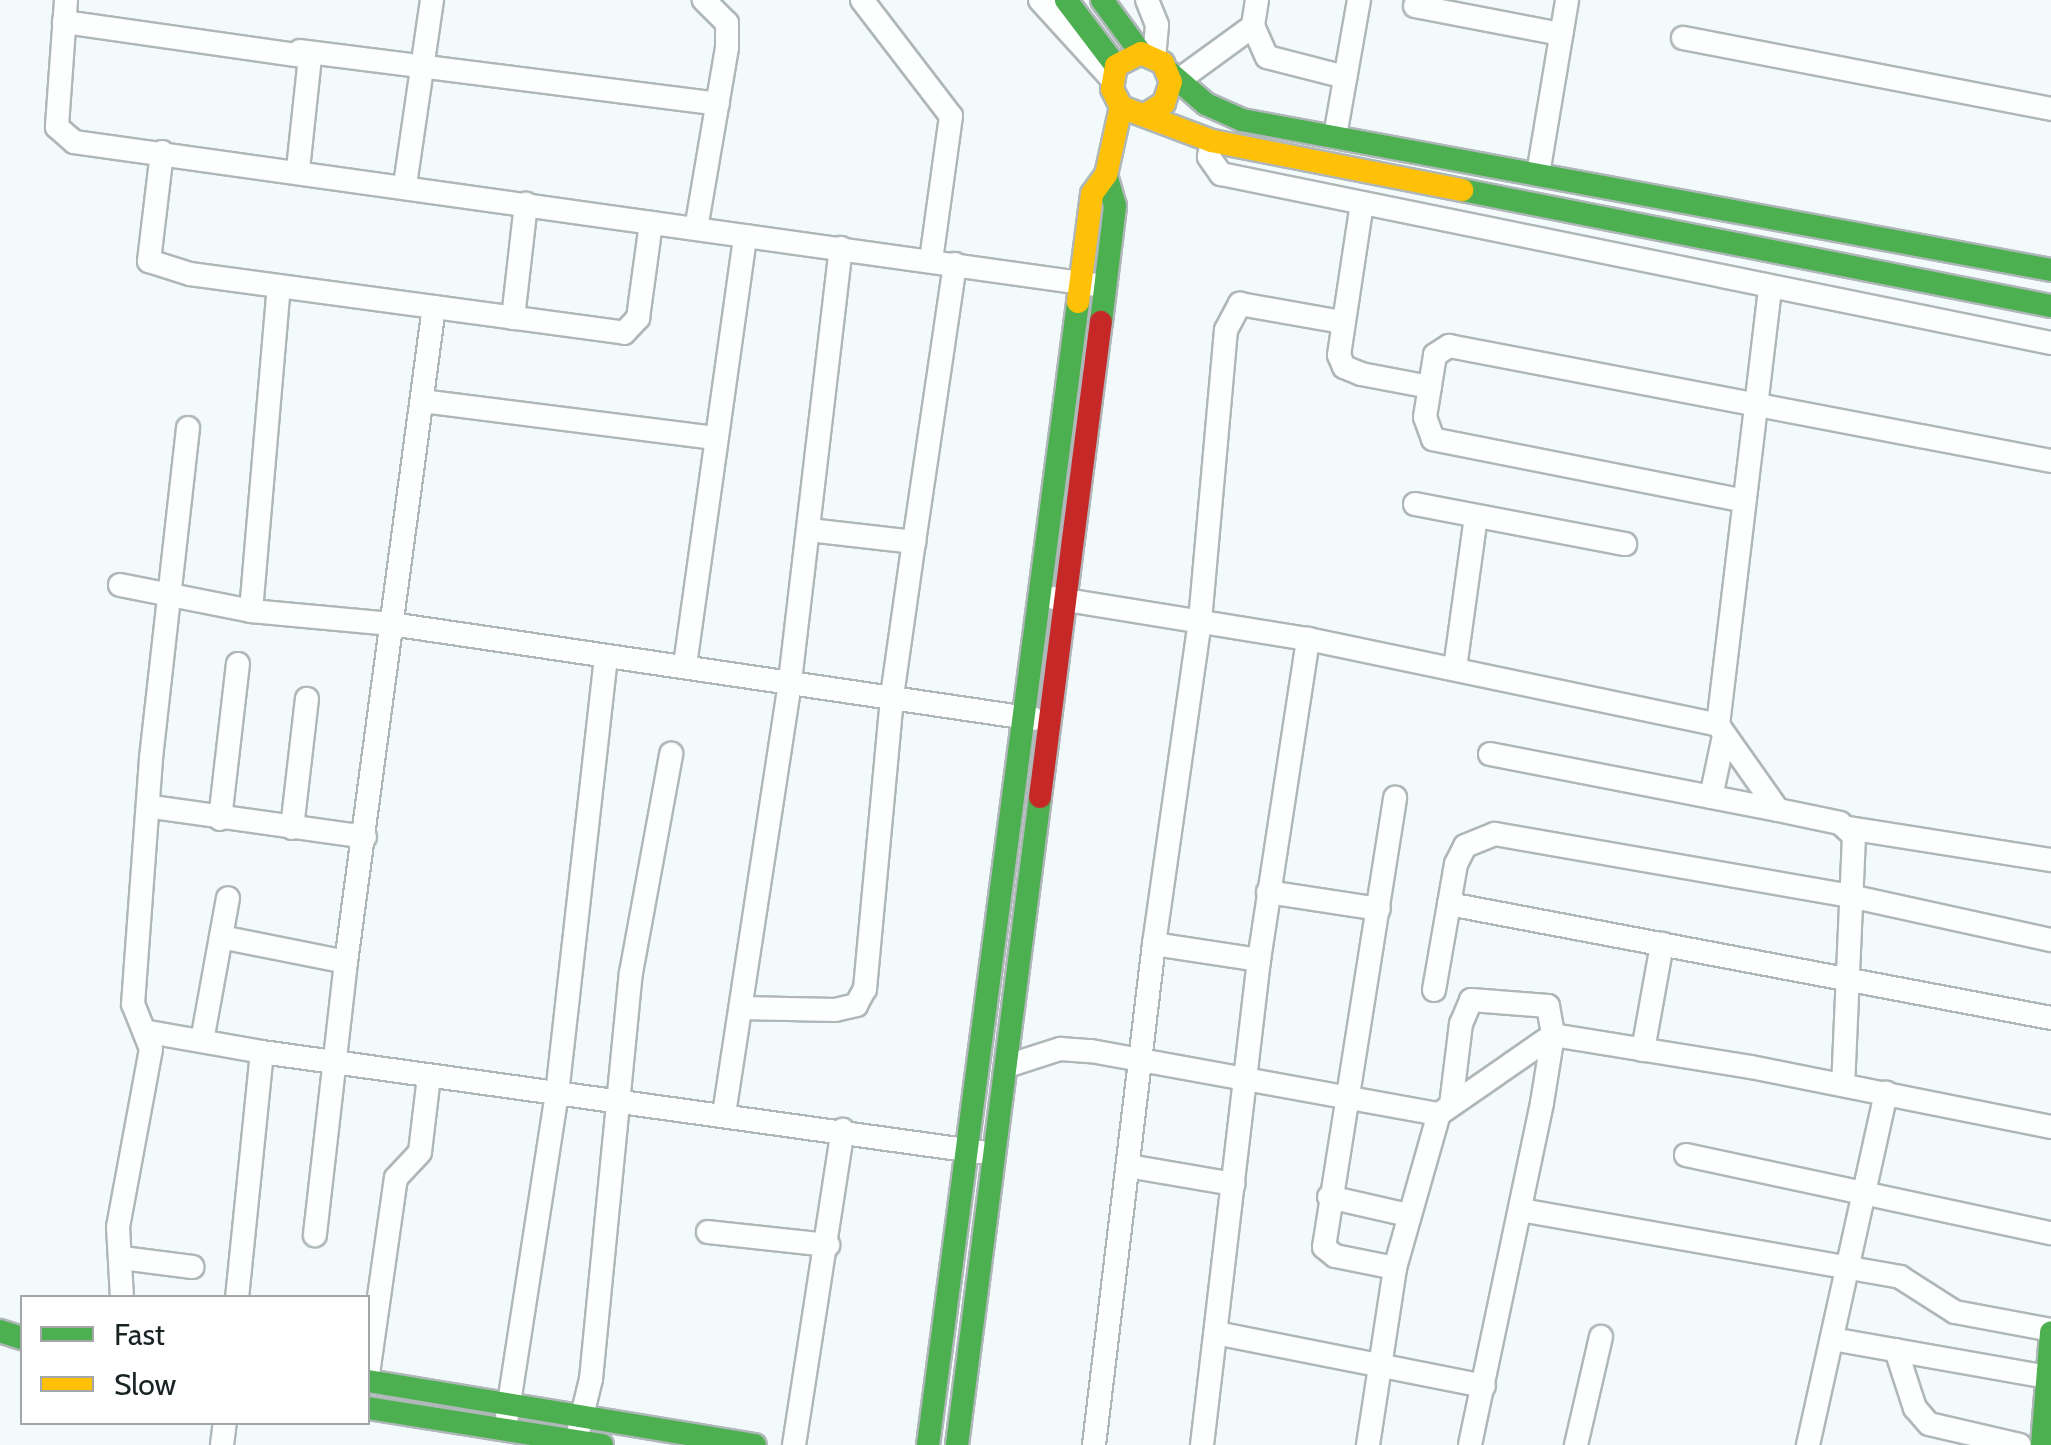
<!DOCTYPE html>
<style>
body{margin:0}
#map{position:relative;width:2051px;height:1445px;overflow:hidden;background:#f2fafb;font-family:Cabin,sans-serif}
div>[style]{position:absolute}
.roads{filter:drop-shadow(2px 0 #afb7b8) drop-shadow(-2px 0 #afb7b8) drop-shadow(0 2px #afb7b8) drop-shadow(0 -2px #afb7b8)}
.street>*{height:22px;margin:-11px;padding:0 11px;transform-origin:11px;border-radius:11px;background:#fdfefe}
.fast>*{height:22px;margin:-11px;padding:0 11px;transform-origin:11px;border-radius:11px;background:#4caf50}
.slow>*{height:22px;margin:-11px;padding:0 11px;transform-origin:11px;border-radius:11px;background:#ffc107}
.jam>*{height:22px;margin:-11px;padding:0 11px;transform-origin:11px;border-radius:11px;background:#c62828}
span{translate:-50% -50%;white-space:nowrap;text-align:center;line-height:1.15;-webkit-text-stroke:10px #fff;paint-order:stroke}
.legend{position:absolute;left:20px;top:1295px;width:350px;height:130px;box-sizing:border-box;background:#fff;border:2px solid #a3a7a7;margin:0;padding:12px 18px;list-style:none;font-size:30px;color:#192324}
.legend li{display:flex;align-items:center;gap:20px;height:50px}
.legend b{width:50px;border:2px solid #a3a7a7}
</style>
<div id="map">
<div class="roads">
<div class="street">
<div style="left:66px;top:0;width:127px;rotate:94.1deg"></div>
<div style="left:57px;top:127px;width:23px;rotate:41deg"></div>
<div style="left:74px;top:142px;width:1031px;rotate:7.97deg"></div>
<div style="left:862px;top:0;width:146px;rotate:52.5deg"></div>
<div style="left:951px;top:116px;width:145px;rotate:97.9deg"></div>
<div style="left:1040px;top:0;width:107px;rotate:47.7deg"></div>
<div style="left:1147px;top:0;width:27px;rotate:68deg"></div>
<div style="left:1157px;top:25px;width:32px;rotate:95deg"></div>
<div style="left:1257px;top:0;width:26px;rotate:99deg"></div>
<div style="left:1253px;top:26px;width:34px;rotate:66deg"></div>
<div style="left:1267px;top:57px;width:81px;rotate:14.4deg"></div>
<div style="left:1415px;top:6px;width:149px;rotate:10.9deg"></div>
<div style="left:64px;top:22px;width:248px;rotate:8.1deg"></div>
<div style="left:310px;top:57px;width:114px;rotate:96.1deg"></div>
<div style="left:1683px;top:38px;width:375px;rotate:10.9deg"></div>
<div style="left:300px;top:51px;width:421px;rotate:7.2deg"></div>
<div style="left:1179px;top:80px;width:92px;rotate:-36.1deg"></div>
<div style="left:1335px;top:136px;width:138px;rotate:-80deg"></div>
<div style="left:1212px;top:141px;width:16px;rotate:101deg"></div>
<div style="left:1209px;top:157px;width:21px;rotate:55deg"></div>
<div style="left:1221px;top:174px;width:847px;rotate:11.51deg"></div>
<div style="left:162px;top:152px;width:110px;rotate:96.8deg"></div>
<div style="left:149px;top:261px;width:43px;rotate:17.6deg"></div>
<div style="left:190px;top:274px;width:438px;rotate:7.7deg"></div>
<div style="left:624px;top:333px;width:21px;rotate:-47deg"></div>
<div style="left:638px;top:318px;width:96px;rotate:-82.2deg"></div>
<div style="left:1538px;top:174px;width:176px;rotate:-80.5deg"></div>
<div style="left:405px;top:185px;width:187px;rotate:-81.7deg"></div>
<div style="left:1362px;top:203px;width:154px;rotate:98.6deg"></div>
<div style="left:1339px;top:355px;width:13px;rotate:67deg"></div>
<div style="left:1344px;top:367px;width:18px;rotate:22deg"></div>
<div style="left:1361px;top:374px;width:70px;rotate:10.7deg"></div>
<div style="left:696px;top:229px;width:184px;rotate:-80.3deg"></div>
<div style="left:727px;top:48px;width:25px;rotate:-90deg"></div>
<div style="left:727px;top:23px;width:33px;rotate:-135deg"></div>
<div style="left:513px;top:318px;width:115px;rotate:-83.5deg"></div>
<div style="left:422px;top:401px;width:296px;rotate:7.2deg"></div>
<div style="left:1740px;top:500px;width:313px;rotate:-168.8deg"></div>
<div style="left:1433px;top:439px;width:23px;rotate:-110deg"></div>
<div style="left:1425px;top:417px;width:63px;rotate:-80.8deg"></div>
<div style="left:1435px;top:355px;width:17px;rotate:-33deg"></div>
<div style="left:1449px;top:346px;width:613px;rotate:10.81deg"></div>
<div style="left:1415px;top:504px;width:214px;rotate:10.8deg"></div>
<div style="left:809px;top:530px;width:106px;rotate:6.5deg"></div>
<div style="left:914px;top:542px;width:281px;rotate:-81.6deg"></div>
<div style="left:120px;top:585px;width:134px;rotate:11.2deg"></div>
<div style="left:251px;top:611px;width:141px;rotate:5.3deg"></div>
<div style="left:391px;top:624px;width:650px;rotate:8.4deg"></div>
<div style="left:1054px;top:598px;width:257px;rotate:9.2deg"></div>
<div style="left:1308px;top:639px;width:419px;rotate:11.8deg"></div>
<div style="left:1718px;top:725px;width:104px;rotate:54.8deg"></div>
<div style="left:1778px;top:810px;width:63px;rotate:11.8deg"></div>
<div style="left:1840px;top:823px;width:19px;rotate:43deg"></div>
<div style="left:1854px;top:836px;width:248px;rotate:92.5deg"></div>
<div style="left:251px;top:611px;width:326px;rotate:-85.1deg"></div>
<div style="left:685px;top:665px;width:433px;rotate:-82deg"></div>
<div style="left:1455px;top:668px;width:153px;rotate:-82.1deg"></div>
<div style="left:1718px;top:725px;width:441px;rotate:-83.2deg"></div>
<div style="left:1490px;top:754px;width:293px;rotate:11deg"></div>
<div style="left:1711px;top:797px;width:62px;rotate:-78deg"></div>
<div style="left:152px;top:807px;width:215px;rotate:8deg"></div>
<div style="left:220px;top:819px;width:156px;rotate:-83.4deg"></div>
<div style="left:292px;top:828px;width:130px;rotate:-83.4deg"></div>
<div style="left:1849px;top:828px;width:205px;rotate:9deg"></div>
<div style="left:1268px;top:892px;width:112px;rotate:8.7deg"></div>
<div style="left:1449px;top:904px;width:613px;rotate:10.72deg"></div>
<div style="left:221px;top:937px;width:127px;rotate:11.3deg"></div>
<div style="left:346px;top:962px;width:275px;rotate:96.5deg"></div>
<div style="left:1259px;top:960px;width:106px;rotate:-171.3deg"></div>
<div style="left:1154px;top:944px;width:326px;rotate:-81.9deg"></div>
<div style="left:1200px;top:621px;width:292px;rotate:-84.9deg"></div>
<div style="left:1226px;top:330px;width:30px;rotate:-62deg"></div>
<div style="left:1240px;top:304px;width:104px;rotate:10deg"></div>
<div style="left:346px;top:962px;width:661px;rotate:-82.35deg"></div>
<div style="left:1434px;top:990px;width:128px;rotate:-80.1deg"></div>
<div style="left:1456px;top:864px;width:20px;rotate:-63deg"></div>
<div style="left:1465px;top:846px;width:32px;rotate:-22deg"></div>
<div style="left:1495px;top:834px;width:365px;rotate:9.9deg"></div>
<div style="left:1855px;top:897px;width:201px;rotate:12.4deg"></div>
<div style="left:741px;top:1008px;width:94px;rotate:1.2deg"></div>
<div style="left:835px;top:1010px;width:22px;rotate:-13deg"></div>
<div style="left:856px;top:1005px;width:18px;rotate:-61deg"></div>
<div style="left:865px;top:989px;width:294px;rotate:-84.7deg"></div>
<div style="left:892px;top:696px;width:156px;rotate:-81.9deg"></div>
<div style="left:149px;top:1032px;width:115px;rotate:10deg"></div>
<div style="left:202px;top:1041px;width:145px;rotate:-79.7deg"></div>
<div style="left:1643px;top:1050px;width:108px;rotate:-79.8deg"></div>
<div style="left:1007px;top:1066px;width:56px;rotate:-17.8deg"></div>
<div style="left:1060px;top:1049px;width:31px;rotate:4deg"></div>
<div style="left:1091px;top:1051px;width:354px;rotate:10.3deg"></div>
<div style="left:1439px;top:1114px;width:139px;rotate:-34.7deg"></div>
<div style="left:1553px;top:1035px;width:201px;rotate:9.2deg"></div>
<div style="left:1751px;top:1067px;width:306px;rotate:11.3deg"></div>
<div style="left:1451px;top:1105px;width:82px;rotate:-83deg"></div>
<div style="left:1461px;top:1024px;width:26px;rotate:-67deg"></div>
<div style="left:1471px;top:1000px;width:77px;rotate:4.5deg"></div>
<div style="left:1548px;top:1006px;width:29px;rotate:80deg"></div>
<div style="left:1553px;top:1035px;width:69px;rotate:99.2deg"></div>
<div style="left:1542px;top:1103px;width:349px;rotate:101.9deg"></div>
<div style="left:724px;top:1114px;width:438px;rotate:-81.3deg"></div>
<div style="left:790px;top:681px;width:436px;rotate:-83.3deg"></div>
<div style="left:1686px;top:1155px;width:373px;rotate:12.1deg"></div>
<div style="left:1128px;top:1166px;width:107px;rotate:9.7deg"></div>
<div style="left:1329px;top:1197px;width:81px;rotate:12.8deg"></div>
<div style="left:1521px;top:1210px;width:385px;rotate:10deg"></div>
<div style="left:1900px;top:1277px;width:65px;rotate:32.5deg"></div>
<div style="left:1955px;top:1312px;width:98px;rotate:10.6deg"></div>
<div style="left:708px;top:1232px;width:121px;rotate:6.2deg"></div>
<div style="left:122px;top:1258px;width:71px;rotate:7.3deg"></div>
<div style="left:1395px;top:1268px;width:61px;rotate:-168.7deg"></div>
<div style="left:1335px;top:1256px;width:14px;rotate:-141deg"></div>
<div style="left:1324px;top:1247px;width:455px;rotate:-81deg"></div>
<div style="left:122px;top:1298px;width:71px;rotate:-93.2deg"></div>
<div style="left:118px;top:1227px;width:181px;rotate:-79.5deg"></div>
<div style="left:151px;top:1049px;width:48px;rotate:-111.8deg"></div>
<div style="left:133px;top:1004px;width:247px;rotate:-85.8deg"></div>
<div style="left:151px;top:758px;width:332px;rotate:-83.6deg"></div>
<div style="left:237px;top:1298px;width:247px;rotate:-84.2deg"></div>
<div style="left:262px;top:1052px;width:725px;rotate:7.93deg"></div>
<div style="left:1216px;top:1333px;width:273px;rotate:11.2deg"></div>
<div style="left:1832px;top:1339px;width:218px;rotate:10deg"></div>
<div style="left:1896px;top:1350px;width:61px;rotate:71.9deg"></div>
<div style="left:1915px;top:1408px;width:21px;rotate:49deg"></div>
<div style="left:1929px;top:1424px;width:93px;rotate:13deg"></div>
<div style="left:368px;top:1374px;width:198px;rotate:-81.9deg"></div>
<div style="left:396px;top:1178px;width:35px;rotate:-47deg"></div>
<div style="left:420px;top:1152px;width:77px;rotate:-83.2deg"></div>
<div style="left:507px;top:1416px;width:326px;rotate:-81.2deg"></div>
<div style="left:557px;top:1094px;width:439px;rotate:-83.6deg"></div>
<div style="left:579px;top:1428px;width:50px;rotate:-76.2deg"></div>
<div style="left:591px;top:1379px;width:408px;rotate:-84.4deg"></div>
<div style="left:631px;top:973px;width:223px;rotate:-79.6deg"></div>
<div style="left:222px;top:1445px;width:23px;rotate:-83deg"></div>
<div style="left:794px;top:1445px;width:319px;rotate:-81.2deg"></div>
<div style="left:1094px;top:1445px;width:505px;rotate:-83.17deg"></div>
<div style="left:1202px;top:1445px;width:488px;rotate:-83.3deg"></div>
<div style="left:1259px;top:960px;width:325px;rotate:-81.3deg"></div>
<div style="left:1368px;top:1445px;width:179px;rotate:-81.3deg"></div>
<div style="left:1395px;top:1268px;width:160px;rotate:-74.1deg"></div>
<div style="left:1576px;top:1445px;width:111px;rotate:-77deg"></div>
<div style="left:1808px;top:1445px;width:361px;rotate:-77.5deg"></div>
</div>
<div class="fast">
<div style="left:1066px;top:0;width:83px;rotate:52.9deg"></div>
<div style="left:1102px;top:0;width:66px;rotate:53.7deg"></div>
<div style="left:1169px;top:72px;width:49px;rotate:40.9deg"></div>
<div style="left:1206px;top:104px;width:39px;rotate:24deg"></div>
<div style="left:1242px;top:120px;width:823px;rotate:10.5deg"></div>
<div style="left:1462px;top:190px;width:600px;rotate:11.14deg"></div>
<div style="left:1101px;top:322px;width:117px;rotate:-83.1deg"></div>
<div style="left:1115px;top:206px;width:32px;rotate:-106deg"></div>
<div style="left:0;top:1331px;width:23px;rotate:18deg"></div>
<div style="left:368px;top:1381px;width:392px;rotate:9.4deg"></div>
<div style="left:368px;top:1408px;width:237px;rotate:9deg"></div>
<div style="left:928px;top:1445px;width:1153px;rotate:-82.52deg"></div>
<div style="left:957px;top:1445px;width:653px;rotate:-82.7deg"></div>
<div style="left:2042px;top:1445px;width:113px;rotate:-85.4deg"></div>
</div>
<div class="slow">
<div style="left:1148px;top:113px;width:19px;rotate:-32deg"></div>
<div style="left:1164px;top:103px;width:22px;rotate:-72deg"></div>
<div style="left:1171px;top:82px;width:21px;rotate:-113deg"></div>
<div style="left:1163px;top:63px;width:24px;rotate:-156deg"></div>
<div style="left:1141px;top:53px;width:28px;rotate:153deg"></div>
<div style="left:1116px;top:66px;width:23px;rotate:100deg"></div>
<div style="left:1112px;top:89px;width:20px;rotate:63deg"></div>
<div style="left:1121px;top:107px;width:97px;rotate:20.5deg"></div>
<div style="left:1212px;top:141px;width:255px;rotate:11.1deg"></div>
<div style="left:1078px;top:302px;width:109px;rotate:-82.6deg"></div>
<div style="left:1092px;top:194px;width:24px;rotate:-54deg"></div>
<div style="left:1106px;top:175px;width:70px;rotate:-77.6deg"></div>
</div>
<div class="jam">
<div style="left:1040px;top:797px;width:479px;rotate:-82.7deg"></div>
</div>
</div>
<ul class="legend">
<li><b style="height:12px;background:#4caf50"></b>Fast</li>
<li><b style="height:12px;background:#ffc107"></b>Slow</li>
</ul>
</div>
